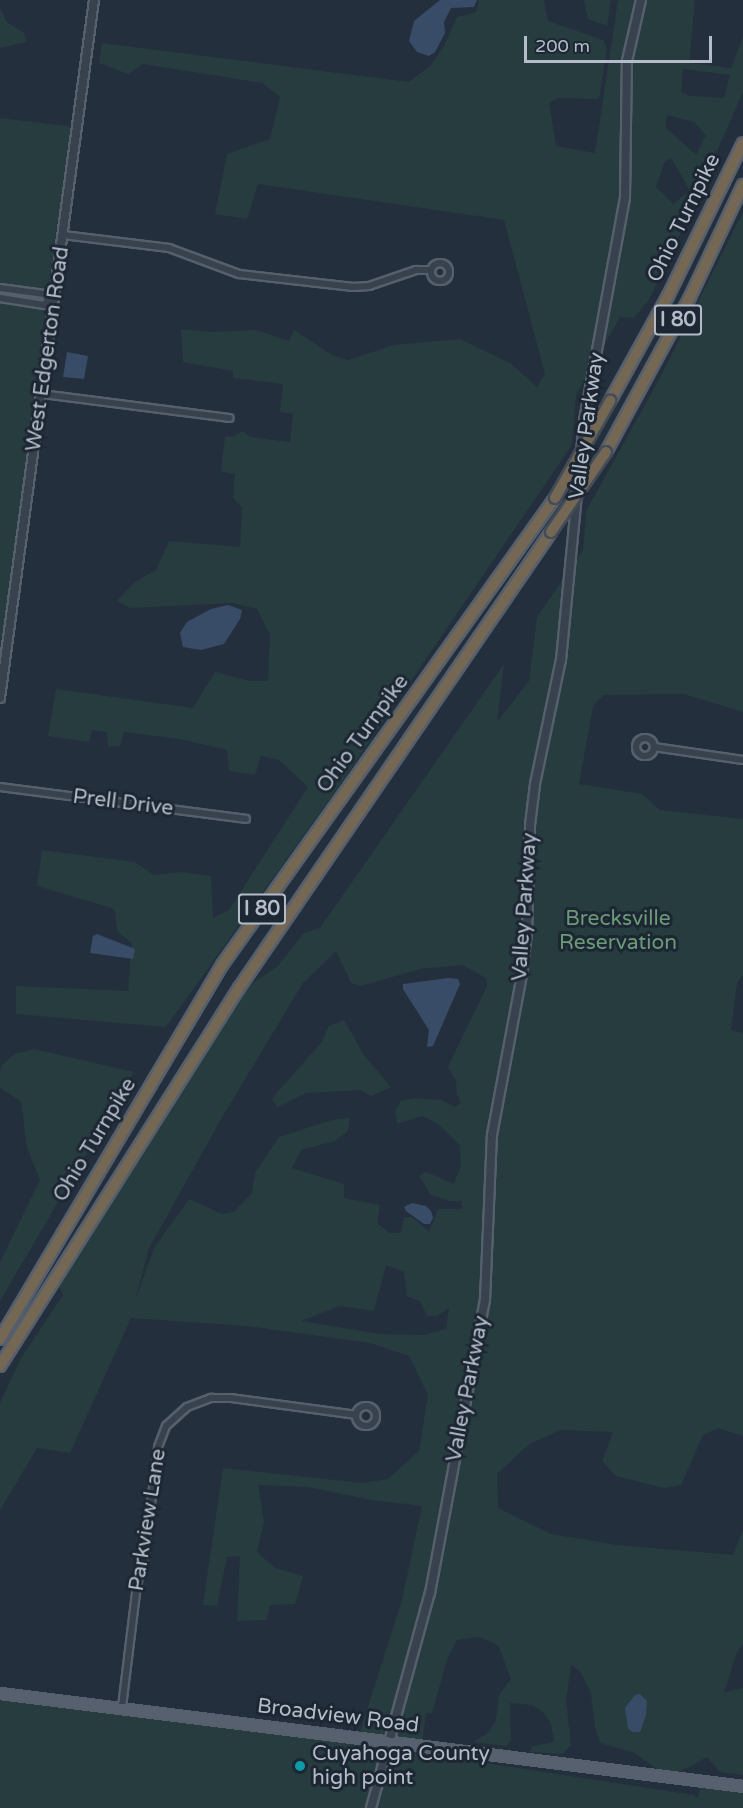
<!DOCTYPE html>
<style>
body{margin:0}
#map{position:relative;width:743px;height:1808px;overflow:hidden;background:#242f3e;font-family:"Varela Round",sans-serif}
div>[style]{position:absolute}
.green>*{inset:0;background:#263c3f}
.water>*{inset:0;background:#394c67}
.roads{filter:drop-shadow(2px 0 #565f6c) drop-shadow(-2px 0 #565f6c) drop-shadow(0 2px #565f6c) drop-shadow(0 -2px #565f6c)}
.minor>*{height:6px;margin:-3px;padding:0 3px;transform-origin:3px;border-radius:3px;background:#38414e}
.minor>.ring{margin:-3px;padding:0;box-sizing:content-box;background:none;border:6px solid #38414e;border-radius:50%}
.tertiary>*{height:8px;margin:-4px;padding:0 4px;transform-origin:4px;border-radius:4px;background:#38414e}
.primary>*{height:9px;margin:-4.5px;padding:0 4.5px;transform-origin:4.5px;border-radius:4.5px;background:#56606e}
.motorway>*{height:10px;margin:-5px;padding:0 5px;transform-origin:5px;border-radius:5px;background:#746855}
.bridges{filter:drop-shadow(2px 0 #434c59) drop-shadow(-2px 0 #434c59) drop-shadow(0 2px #434c59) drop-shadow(0 -2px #434c59)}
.motorway-bridge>*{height:10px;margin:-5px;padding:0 5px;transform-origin:5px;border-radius:5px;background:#746855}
.dots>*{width:16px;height:16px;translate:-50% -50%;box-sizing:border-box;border:3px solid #1d2633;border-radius:50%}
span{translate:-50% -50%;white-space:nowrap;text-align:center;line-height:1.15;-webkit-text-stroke:6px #1d2633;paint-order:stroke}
.shield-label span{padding:2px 4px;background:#1d2633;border:2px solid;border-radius:4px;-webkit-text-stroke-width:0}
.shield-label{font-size:20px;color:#b4bcc9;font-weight:700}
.street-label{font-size:21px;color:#b4bcc9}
.park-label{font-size:21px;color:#6b9a76}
.poi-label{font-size:21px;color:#b4bcc9}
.left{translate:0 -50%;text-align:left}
.scale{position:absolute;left:524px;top:36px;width:188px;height:27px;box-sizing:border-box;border:3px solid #b4bcc9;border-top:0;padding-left:8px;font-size:18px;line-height:21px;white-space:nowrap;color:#b4bcc9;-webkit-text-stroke:4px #1d2633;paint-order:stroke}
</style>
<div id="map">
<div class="green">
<div style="clip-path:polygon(evenodd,479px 0,544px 0,548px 21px,603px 40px,607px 49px,599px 99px,558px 98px,549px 103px,556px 146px,595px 153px,618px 0,695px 0,689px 63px,731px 68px,743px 37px,743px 92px,684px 226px,650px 298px,634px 318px,620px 317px,576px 395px,572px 445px,337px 789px,166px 1027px,16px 1014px,16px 986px,128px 991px,132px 943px,117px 931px,115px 912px,112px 908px,37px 886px,42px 850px,135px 862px,154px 875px,182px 872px,211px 876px,213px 918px,229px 910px,308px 787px,279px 760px,261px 756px,255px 775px,229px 771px,227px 750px,180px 739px,124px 732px,120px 746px,108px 747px,107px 732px,92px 730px,89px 742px,48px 736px,56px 689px,193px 708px,215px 672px,250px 681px,268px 681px,270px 635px,257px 609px,233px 603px,130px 608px,117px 601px,135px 582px,156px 570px,169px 541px,240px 547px,242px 508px,233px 498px,235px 474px,221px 472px,225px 437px,234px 436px,243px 431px,250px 437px,290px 442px,293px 414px,280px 412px,283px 384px,233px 378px,233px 371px,183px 362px,181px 329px,213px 332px,256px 330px,289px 341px,294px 330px,332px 355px,348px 360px,394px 345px,460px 339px,510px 363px,537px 387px,545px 374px,504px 220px,258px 184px,247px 219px,215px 214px,227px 154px,270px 139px,280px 97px,263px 83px,143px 64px,128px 74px,99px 63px,102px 43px,409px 82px,431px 65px,444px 46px,457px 17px,476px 12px,479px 0,683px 69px,730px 75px,724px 98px,690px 96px,681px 92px,683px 69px,479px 0,667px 115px,694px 122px,706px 135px,696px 155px,665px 127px,667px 115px,479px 0,672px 159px,690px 191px,673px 204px,656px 187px,665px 161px,672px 159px)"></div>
<div style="clip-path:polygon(584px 0,611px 0,607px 26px,588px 19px)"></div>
<div style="clip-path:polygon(0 8px,7px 22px,24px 33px,26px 42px,0 48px)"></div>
<div style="clip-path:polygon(0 118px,75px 127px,53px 279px,45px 290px,0 285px)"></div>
<div style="clip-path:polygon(evenodd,743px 212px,743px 712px,684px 694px,603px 695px,593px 706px,579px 784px,642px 794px,660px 810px,743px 819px,743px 975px,737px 983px,731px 1030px,743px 1033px,743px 1436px,718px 1428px,703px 1435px,681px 1485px,664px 1488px,616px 1476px,602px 1461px,613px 1432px,561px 1430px,529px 1444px,497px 1474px,498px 1508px,551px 1534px,617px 1545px,733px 1555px,743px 1530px,743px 1644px,737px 1652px,724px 1692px,743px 1688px,743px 1775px,720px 1772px,707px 1757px,679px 1772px,658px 1770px,635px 1753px,600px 1743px,595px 1727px,591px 1693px,580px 1671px,571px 1665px,566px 1700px,571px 1745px,562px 1754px,529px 1752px,533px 1746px,554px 1742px,551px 1724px,543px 1712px,532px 1705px,510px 1703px,511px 1741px,506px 1746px,473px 1742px,488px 1733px,496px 1720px,499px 1695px,511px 1679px,498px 1645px,479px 1637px,457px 1640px,447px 1660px,432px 1713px,426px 1713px,422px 1746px,480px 1754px,479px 1762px,694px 1795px,697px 1799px,701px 1786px,743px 1792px,743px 1808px,0 1808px,0 1693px,358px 1738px,402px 1600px,422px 1506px,371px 1500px,308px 1487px,258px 1485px,264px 1522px,257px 1552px,275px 1568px,303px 1576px,295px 1604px,270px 1605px,267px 1620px,237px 1621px,240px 1556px,227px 1557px,217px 1606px,203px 1605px,223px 1468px,362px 1483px,388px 1479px,419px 1451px,428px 1395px,409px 1356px,370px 1343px,247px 1326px,131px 1318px,70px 1453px,37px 1448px,0 1510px,0 1403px,21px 1358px,63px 1295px,59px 1286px,247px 987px,278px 966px,304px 933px,320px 928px,504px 664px,497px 722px,529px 681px,537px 617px,583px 550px,586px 511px,662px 374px,743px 212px,336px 951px,351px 983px,361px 986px,420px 969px,462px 965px,486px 978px,487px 986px,448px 1067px,456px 1081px,457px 1094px,461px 1103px,455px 1107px,441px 1100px,414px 1098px,401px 1101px,395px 1111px,397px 1124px,423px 1116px,438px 1124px,460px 1145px,461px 1165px,454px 1184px,426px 1172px,419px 1176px,431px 1195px,450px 1201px,462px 1201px,462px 1209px,438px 1209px,429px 1232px,412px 1217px,404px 1217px,401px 1233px,390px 1233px,377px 1223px,380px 1205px,344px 1198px,344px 1184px,292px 1168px,301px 1150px,335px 1141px,348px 1131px,350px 1118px,332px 1120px,279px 1137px,255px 1173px,252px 1193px,234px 1212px,222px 1214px,189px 1199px,154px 1248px,135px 1301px,149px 1248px,224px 1114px,303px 983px,336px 951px,743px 212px,386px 1265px,404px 1272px,407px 1296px,420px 1301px,427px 1316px,437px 1316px,449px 1308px,446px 1329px,424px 1335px,379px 1334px,301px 1321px,340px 1306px,374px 1311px,386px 1265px)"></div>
<div style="clip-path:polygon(0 302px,42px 308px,47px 322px,0 675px)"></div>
<div style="clip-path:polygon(344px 1020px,364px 1055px,391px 1087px,371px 1096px,361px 1090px,306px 1093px,277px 1107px,272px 1098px,321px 1043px,329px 1026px)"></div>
<div style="clip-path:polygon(34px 1049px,134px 1072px,0 1301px,0 1262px,40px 1180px,27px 1148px,21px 1101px,0 1088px,0 1072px,2px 1065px,15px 1054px)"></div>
</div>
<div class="water">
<div style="clip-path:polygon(440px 0,477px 0,474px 7px,451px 8px,444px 22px,445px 33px,435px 52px,429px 56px,417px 52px,409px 41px,414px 21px)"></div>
<div style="clip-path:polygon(67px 352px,88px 356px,84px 379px,63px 377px)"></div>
<div style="clip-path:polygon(228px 605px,242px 610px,240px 619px,224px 644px,201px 650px,183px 647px,180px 633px,187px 622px,211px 609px)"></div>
<div style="clip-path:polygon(97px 934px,135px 949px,133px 959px,90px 953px,93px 936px)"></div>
<div style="clip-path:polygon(448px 978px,458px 979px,460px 984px,433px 1046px,427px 1047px,429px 1030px,403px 989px,403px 984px)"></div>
<div style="clip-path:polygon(412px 1203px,426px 1206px,431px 1211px,433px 1218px,430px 1224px,424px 1224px,406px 1211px,404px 1207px)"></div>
<div style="clip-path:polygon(640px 1694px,647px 1701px,646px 1715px,640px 1732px,632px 1732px,628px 1728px,625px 1708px,635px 1695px)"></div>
</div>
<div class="roads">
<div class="minor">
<div style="left:63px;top:235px;width:107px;rotate:7deg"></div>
<div style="left:169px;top:248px;width:75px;rotate:20.4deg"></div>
<div style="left:239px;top:274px;width:115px;rotate:6.5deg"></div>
<div style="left:353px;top:287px;width:16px;rotate:-4deg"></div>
<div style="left:369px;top:286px;width:50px;rotate:-18.8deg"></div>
<div style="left:416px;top:270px;width:15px"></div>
<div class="ring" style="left:431px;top:263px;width:12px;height:12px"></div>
<div style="left:0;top:288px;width:45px;rotate:7.6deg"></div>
<div style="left:45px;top:294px;width:7px;rotate:63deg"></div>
<div style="left:48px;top:300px;width:6px;rotate:9deg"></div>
<div style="left:0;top:298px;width:45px;rotate:9deg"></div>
<div style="left:44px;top:305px;width:6px;rotate:-51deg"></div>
<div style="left:42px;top:394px;width:189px;rotate:7.3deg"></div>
<div class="ring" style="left:636px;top:738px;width:12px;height:12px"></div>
<div style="left:654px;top:747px;width:90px;rotate:8.3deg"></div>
<div style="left:0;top:787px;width:248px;rotate:7.4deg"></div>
<div class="ring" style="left:356px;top:1406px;width:14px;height:14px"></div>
<div style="left:122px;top:1707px;width:123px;rotate:-83deg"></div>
<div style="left:137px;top:1585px;width:34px;rotate:-76deg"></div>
<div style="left:145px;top:1552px;width:106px;rotate:-82.9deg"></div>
<div style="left:158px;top:1447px;width:22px;rotate:-69deg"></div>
<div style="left:166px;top:1426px;width:28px;rotate:-42deg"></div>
<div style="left:187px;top:1407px;width:26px;rotate:-21deg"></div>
<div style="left:211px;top:1398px;width:20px"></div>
<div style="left:231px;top:1398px;width:126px;rotate:7.7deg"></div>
</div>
<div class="tertiary">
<div style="left:0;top:698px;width:704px;rotate:-82.33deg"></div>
<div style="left:371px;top:1808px;width:223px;rotate:-74.7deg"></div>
<div style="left:430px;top:1593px;width:298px;rotate:-79.4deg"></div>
<div style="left:485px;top:1300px;width:165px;rotate:-87.6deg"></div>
<div style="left:492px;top:1135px;width:164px;rotate:-79.4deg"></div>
<div style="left:522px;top:974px;width:39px;rotate:-83deg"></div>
<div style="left:527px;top:935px;width:110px;rotate:-88.4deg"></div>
<div style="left:530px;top:825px;width:41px;rotate:-83deg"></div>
<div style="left:535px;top:784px;width:127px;rotate:-78.2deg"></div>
<div style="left:561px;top:660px;width:240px;rotate:-84.5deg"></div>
<div style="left:584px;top:421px;width:227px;rotate:-79.6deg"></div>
<div style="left:625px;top:198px;width:137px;rotate:-89.2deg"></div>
<div style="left:627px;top:61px;width:63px;rotate:-77.1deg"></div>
</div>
<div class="primary">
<div style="left:0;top:1693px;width:749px;rotate:7.13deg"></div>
</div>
<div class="motorway">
<div style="left:610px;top:401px;width:120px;rotate:-61.1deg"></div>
<div style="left:668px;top:296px;width:170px;rotate:-63.9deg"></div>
<div style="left:606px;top:452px;width:176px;rotate:-61.5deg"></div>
<div style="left:690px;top:297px;width:124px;rotate:-64.7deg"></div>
<div style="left:0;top:1339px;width:435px;rotate:-59.3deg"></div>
<div style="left:222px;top:965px;width:574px;rotate:-54.51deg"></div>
<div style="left:0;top:1366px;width:447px;rotate:-57.7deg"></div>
<div style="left:239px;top:988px;width:553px;rotate:-55.62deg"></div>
</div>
</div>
<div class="bridges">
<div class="motorway-bridge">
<div style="left:555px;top:498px;width:112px;rotate:-60.4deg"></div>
<div style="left:551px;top:532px;width:97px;rotate:-55.5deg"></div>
</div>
</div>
<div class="dots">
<div style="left:300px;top:1766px;background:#0f9aa8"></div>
</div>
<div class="shield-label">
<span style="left:678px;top:320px">I 80</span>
<span style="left:262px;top:909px">I 80</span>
</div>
<div class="street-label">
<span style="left:684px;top:218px;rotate:-64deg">Ohio Turnpike</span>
<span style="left:48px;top:349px;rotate:-82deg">West Edgerton Road</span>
<span style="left:587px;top:426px;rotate:-82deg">Valley Parkway</span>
<span style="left:363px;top:734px;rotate:-54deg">Ohio Turnpike</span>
<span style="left:123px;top:803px;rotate:7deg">Prell Drive</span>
<span style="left:525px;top:907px;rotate:-86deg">Valley Parkway</span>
<span style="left:95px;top:1140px;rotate:-59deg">Ohio Turnpike</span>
<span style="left:468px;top:1389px;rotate:-79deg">Valley Parkway</span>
<span style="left:148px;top:1520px;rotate:-81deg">Parkview Lane</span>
<span style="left:338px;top:1716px;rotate:7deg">Broadview Road</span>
</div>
<div class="park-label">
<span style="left:618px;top:931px">Brecksville<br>Reservation</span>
</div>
<div class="poi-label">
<span class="left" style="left:312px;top:1766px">Cuyahoga County<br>high point</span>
</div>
<div class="scale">200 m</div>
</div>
